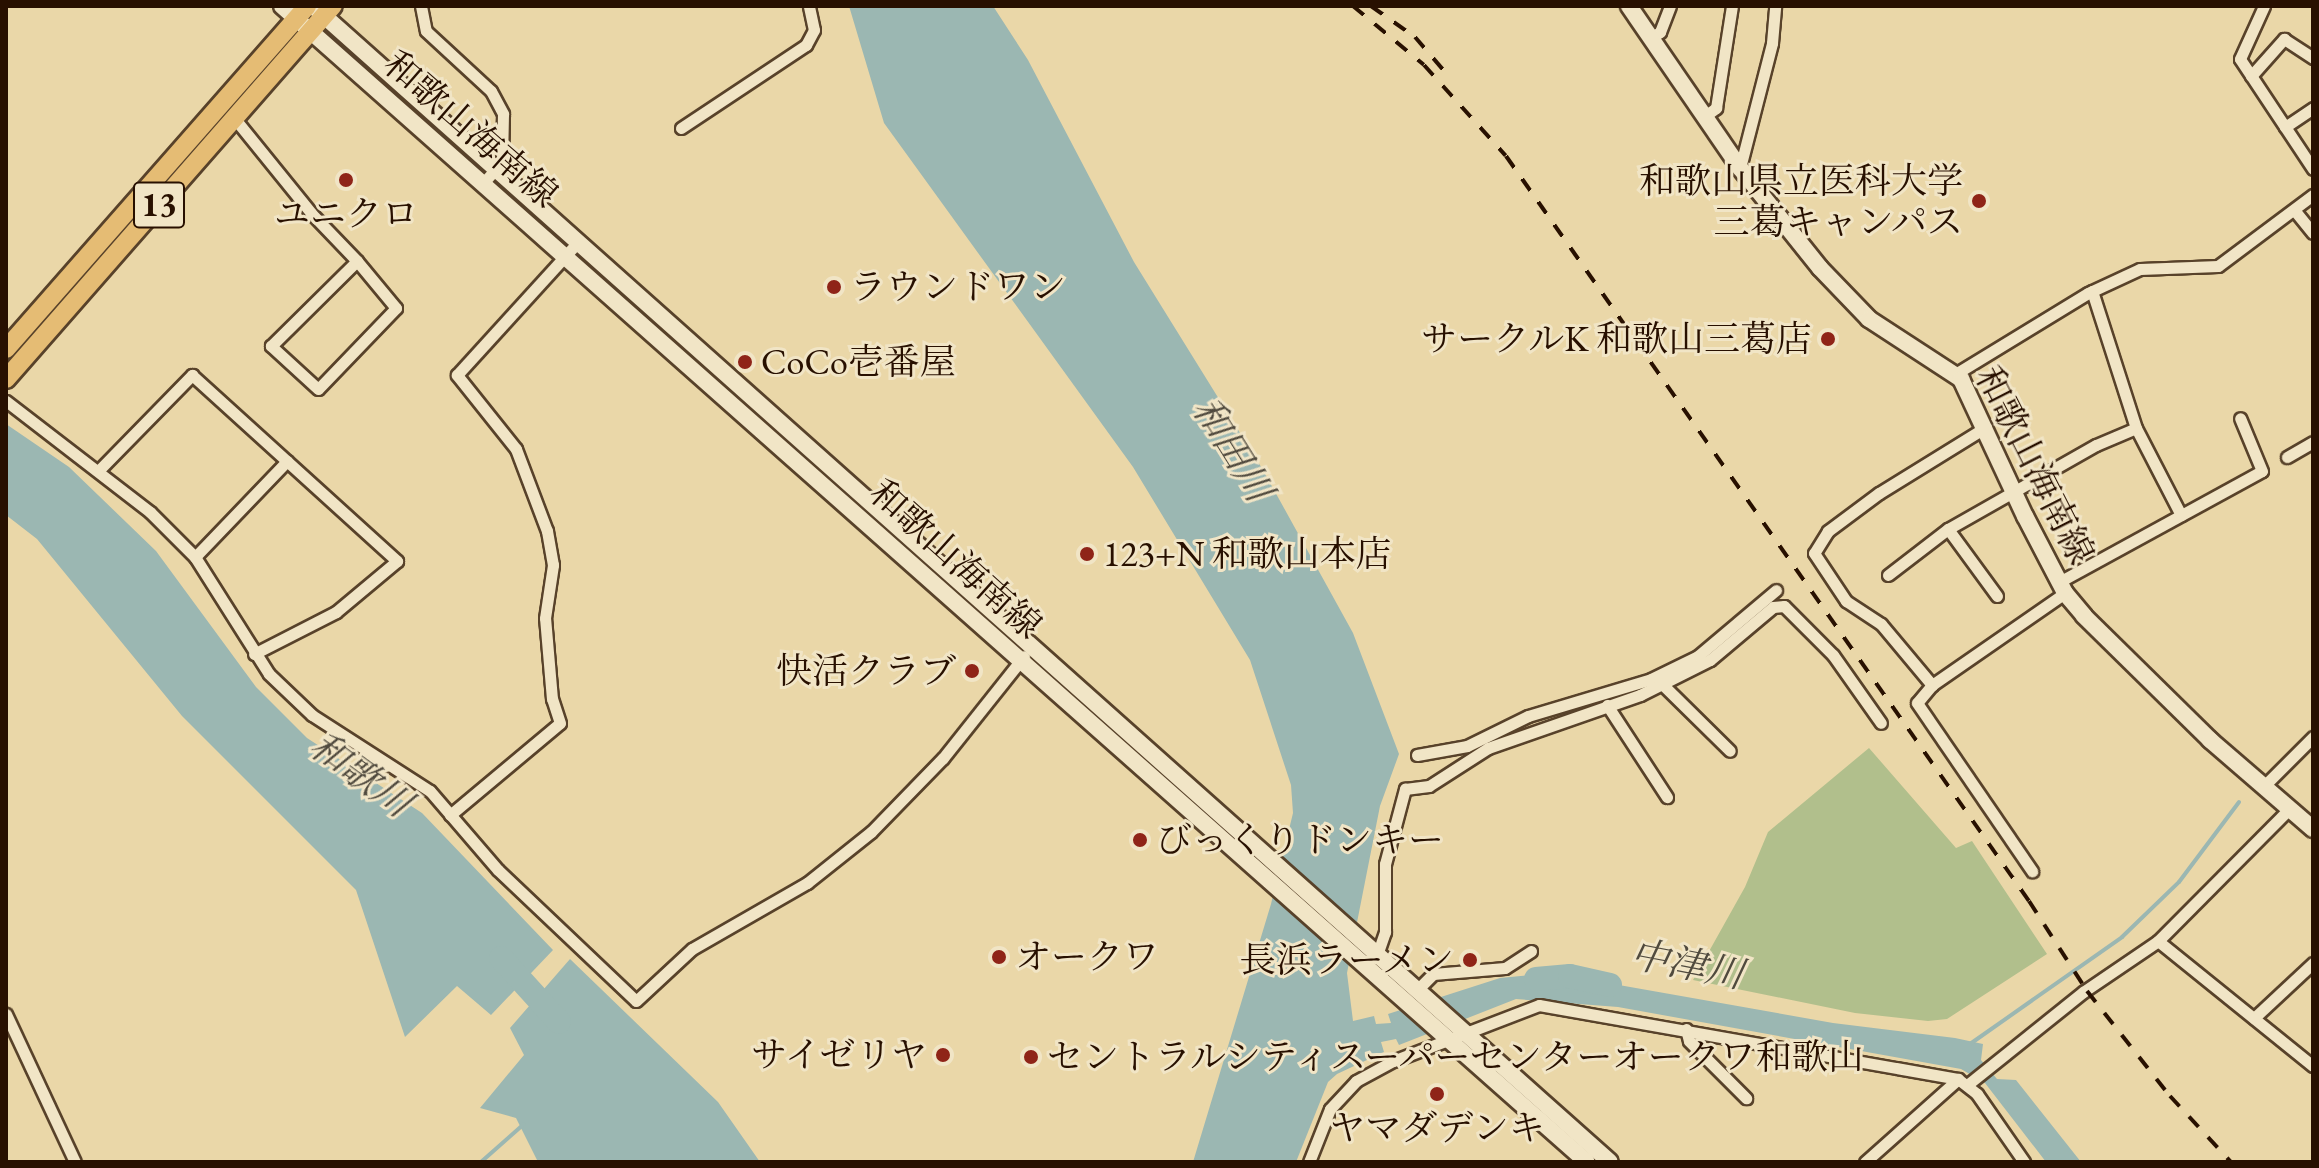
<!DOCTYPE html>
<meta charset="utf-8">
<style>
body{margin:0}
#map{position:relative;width:2319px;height:1168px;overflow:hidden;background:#ead7a8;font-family:"EB Garamond","Noto Serif JP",serif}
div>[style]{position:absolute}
.green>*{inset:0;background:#b1bf8c}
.water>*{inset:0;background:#9bb7b2}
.stream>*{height:4px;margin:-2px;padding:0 2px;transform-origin:2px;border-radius:2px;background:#9bb7b2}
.river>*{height:24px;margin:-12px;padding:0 12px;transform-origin:12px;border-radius:12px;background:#9bb7b2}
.roads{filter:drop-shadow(2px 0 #58422a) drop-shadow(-2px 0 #58422a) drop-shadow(0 2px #58422a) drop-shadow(0 -2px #58422a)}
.street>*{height:11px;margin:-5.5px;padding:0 5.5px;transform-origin:5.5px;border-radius:5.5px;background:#f1e5c6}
.secondary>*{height:16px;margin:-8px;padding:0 8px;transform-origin:8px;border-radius:8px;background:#f1e5c6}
.primary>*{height:18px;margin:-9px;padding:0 9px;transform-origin:9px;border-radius:9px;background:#e5bc74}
.rail>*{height:4px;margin-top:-2px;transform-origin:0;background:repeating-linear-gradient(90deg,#281000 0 14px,transparent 0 28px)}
.dots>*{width:22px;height:22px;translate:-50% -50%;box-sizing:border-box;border:4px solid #f1e5c6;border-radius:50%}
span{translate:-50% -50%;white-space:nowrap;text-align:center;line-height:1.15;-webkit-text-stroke:6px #f1e5c6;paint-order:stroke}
.shield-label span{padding:2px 6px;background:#f1e5c6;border:2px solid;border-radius:6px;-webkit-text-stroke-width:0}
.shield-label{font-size:34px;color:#281000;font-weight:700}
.street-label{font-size:36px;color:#281000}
.poi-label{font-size:36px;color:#281000}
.right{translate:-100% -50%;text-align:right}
.left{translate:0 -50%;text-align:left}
.water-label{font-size:38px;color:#504a3e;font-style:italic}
.frame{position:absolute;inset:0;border:8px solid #281000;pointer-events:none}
</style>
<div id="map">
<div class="green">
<div style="clip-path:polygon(1869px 748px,1956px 848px,1972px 841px,2047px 954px,1947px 1019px,1928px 1021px,1855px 1013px,1693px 980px,1745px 887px,1768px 832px)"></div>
</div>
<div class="water">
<div style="clip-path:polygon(849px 6px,993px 6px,1028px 60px,1134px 262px,1263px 470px,1353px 633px,1399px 754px,1380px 806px,1347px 973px,1353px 1021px,1374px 1016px,1376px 1024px,1391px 1023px,1388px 1014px,1500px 978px,1551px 973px,1833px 1023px,1955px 1038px,1983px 1044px,1981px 1060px,1997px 1079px,2016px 1080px,2081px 1162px,2046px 1162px,1985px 1083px,1961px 1069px,1618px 1007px,1516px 999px,1399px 1045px,1396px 1039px,1381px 1042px,1384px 1052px,1337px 1074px,1328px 1082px,1296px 1162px,1193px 1162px,1271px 904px,1293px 813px,1291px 785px,1250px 660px,1133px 467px,884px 123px)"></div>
<div style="clip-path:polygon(6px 424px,69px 467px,156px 551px,256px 687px,307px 738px,422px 813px,553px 950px,491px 1015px,457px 986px,405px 1037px,356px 890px,182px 716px,37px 539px,6px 515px)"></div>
<div style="clip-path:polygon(570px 959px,718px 1102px,760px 1162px,538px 1162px,516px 1118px,480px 1108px,524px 1055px,510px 1028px)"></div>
</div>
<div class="stream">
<div style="left:1970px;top:1044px;width:186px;rotate:-35.1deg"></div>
<div style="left:2122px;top:937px;width:79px;rotate:-44deg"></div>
<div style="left:2179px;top:882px;width:100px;rotate:-53.1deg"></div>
<div style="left:481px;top:1162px;width:57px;rotate:-41.5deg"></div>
</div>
<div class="river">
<div style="left:501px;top:958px;width:86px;rotate:47.8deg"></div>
<div style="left:1536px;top:979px;width:34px;rotate:-5deg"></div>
<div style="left:1570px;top:976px;width:41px;rotate:12.7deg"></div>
</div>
<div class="roads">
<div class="street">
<div style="left:421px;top:6px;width:25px;rotate:79deg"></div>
<div style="left:426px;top:31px;width:88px;rotate:42.7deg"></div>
<div style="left:491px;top:91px;width:26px;rotate:62deg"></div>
<div style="left:503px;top:114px;width:48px;rotate:91.2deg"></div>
<div style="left:502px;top:162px;width:25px;rotate:132deg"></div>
<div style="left:2264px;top:6px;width:58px;rotate:114.4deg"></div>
<div style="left:2240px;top:59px;width:132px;rotate:56.4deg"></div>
<div style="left:1651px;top:38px;width:11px;rotate:-34deg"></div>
<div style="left:1660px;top:32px;width:28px;rotate:-69deg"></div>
<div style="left:2251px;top:76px;width:50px;rotate:-48.3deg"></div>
<div style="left:2284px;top:39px;width:35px;rotate:33deg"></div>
<div style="left:1705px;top:116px;width:14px;rotate:-36deg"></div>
<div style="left:1716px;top:108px;width:103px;rotate:-81.1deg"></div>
<div style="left:235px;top:119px;width:121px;rotate:51deg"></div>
<div style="left:311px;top:213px;width:66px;rotate:46.2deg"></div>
<div style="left:357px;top:261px;width:61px;rotate:50.3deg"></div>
<div style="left:396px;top:308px;width:112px;rotate:133.9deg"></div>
<div style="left:318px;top:389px;width:64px;rotate:-137.5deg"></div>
<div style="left:271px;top:346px;width:121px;rotate:-44.7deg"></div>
<div style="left:2285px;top:127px;width:34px;rotate:-34deg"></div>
<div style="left:681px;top:128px;width:150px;rotate:-33.6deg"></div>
<div style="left:806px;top:45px;width:17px;rotate:-62deg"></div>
<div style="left:814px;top:30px;width:25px;rotate:-102deg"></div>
<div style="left:1740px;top:168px;width:129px;rotate:-75.6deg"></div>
<div style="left:1772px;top:43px;width:37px;rotate:-85deg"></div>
<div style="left:2295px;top:211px;width:28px;rotate:51deg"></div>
<div style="left:2092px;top:291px;width:144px;rotate:72.2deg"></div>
<div style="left:1957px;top:373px;width:153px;rotate:-31.4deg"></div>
<div style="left:2088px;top:293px;width:57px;rotate:-24.8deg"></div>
<div style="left:2140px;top:269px;width:78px;rotate:-2.2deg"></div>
<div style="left:2218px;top:266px;width:119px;rotate:-36.8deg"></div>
<div style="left:6px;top:401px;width:182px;rotate:37.6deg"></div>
<div style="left:150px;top:512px;width:64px;rotate:45deg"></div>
<div style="left:195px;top:557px;width:138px;rotate:57.7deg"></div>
<div style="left:269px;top:674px;width:59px;rotate:43.6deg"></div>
<div style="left:312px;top:715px;width:140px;rotate:32.8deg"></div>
<div style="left:430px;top:791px;width:104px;rotate:49.3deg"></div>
<div style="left:498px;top:870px;width:190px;rotate:43.5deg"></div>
<div style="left:636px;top:1001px;width:76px;rotate:-42.9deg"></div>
<div style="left:692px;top:949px;width:133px;rotate:-29.9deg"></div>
<div style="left:807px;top:883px;width:82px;rotate:-38.6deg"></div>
<div style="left:871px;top:832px;width:103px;rotate:-45.8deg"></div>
<div style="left:943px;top:758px;width:130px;rotate:-51.5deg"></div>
<div style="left:1986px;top:427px;width:126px;rotate:148.3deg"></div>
<div style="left:1879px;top:493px;width:64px;rotate:143.3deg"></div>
<div style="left:1828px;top:531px;width:26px;rotate:122deg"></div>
<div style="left:1814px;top:553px;width:58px;rotate:56.3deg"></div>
<div style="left:1846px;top:601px;width:42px;rotate:33.3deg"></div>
<div style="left:1881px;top:624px;width:80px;rotate:50.1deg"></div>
<div style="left:1932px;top:685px;width:162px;rotate:-34.7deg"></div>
<div style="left:2287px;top:457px;width:30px;rotate:-30deg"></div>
<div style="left:100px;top:469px;width:132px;rotate:-45.6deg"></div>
<div style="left:192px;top:375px;width:277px;rotate:42.2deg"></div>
<div style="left:397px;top:561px;width:80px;rotate:140.1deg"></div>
<div style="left:336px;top:612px;width:92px;rotate:152.9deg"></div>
<div style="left:195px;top:557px;width:133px;rotate:-46.2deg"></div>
<div style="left:1888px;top:575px;width:76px;rotate:-37.5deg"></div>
<div style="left:2059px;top:582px;width:231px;rotate:-28.7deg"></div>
<div style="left:2262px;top:471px;width:57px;rotate:-112.5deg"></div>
<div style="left:1997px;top:596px;width:83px;rotate:-126.2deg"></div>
<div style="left:1948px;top:529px;width:170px;rotate:-29.6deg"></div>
<div style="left:2096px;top:445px;width:43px;rotate:-23deg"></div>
<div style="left:2136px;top:428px;width:98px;rotate:62.7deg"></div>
<div style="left:1662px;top:684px;width:95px;rotate:44.6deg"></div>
<div style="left:1932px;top:685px;width:23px;rotate:130deg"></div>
<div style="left:1917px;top:703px;width:204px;rotate:55.6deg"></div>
<div style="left:1607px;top:705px;width:110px;rotate:56.9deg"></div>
<div style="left:1417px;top:755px;width:51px;rotate:-10.2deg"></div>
<div style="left:1467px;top:746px;width:68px;rotate:-26.2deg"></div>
<div style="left:1528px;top:716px;width:128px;rotate:-16.7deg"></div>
<div style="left:1651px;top:679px;width:52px;rotate:-26.1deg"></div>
<div style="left:1698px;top:656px;width:102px;rotate:-40.2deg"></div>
<div style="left:2263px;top:787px;width:71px;rotate:-45deg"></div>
<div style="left:450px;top:815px;width:143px;rotate:-39.9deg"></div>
<div style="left:560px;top:723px;width:25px;rotate:-108deg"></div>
<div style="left:552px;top:699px;width:81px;rotate:-94.9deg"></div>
<div style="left:545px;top:618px;width:54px;rotate:-81.4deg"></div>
<div style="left:553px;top:565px;width:35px;rotate:-100deg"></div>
<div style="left:547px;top:531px;width:88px;rotate:-110.7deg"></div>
<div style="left:516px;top:449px;width:95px;rotate:-128.6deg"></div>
<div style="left:457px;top:375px;width:178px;rotate:-47.7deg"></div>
<div style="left:2158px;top:941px;width:185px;rotate:-45.2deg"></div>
<div style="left:1376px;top:958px;width:28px;rotate:-71deg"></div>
<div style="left:1385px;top:932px;width:68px;rotate:-90deg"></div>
<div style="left:1385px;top:864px;width:78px;rotate:-75.1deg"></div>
<div style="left:1405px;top:789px;width:24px;rotate:-7deg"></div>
<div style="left:1429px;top:786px;width:70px;rotate:-32.8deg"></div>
<div style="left:1488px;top:748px;width:161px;rotate:-19.2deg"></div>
<div style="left:1640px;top:695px;width:78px;rotate:-26.6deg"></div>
<div style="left:1710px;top:660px;width:82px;rotate:-40.1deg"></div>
<div style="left:1773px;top:607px;width:11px;rotate:-5deg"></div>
<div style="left:1784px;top:606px;width:69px;rotate:45deg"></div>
<div style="left:1833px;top:655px;width:83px;rotate:54.8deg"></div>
<div style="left:1417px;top:990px;width:23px;rotate:-45deg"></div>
<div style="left:1433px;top:974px;width:72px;rotate:-4.8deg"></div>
<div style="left:1505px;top:968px;width:31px;rotate:-33deg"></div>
<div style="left:6px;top:1014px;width:163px;rotate:65deg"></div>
<div style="left:2254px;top:1018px;width:81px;rotate:-43deg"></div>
<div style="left:1686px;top:1029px;width:12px;rotate:76deg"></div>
<div style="left:1689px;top:1041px;width:81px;rotate:45deg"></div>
<div style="left:1967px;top:1085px;width:149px;rotate:-38.7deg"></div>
<div style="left:2083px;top:992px;width:91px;rotate:-34.2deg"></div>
<div style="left:2158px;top:941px;width:199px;rotate:38.9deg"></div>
<div style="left:1309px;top:1162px;width:57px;rotate:-68.4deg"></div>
<div style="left:1330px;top:1109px;width:38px;rotate:-47deg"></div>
<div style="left:1356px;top:1081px;width:42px;rotate:-28.4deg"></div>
<div style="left:1393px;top:1061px;width:156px;rotate:-21deg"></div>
<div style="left:1539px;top:1005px;width:425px;rotate:10deg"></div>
<div style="left:1958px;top:1079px;width:24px;rotate:38deg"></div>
<div style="left:1977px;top:1094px;width:83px;rotate:55.3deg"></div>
<div style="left:1865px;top:1162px;width:125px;rotate:-41.7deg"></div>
</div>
<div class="secondary">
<div style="left:282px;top:6px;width:1743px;rotate:41.54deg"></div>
<div style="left:313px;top:6px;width:1737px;rotate:41.71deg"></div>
<div style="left:1629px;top:6px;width:196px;rotate:55.6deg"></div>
<div style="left:1740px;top:168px;width:128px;rotate:51.3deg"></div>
<div style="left:1820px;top:268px;width:71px;rotate:46.1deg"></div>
<div style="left:1869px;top:319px;width:110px;rotate:33.1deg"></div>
<div style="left:1961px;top:379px;width:151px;rotate:65deg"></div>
<div style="left:2025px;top:516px;width:87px;rotate:62.5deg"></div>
<div style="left:2065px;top:593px;width:30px;rotate:50deg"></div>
<div style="left:2084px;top:616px;width:177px;rotate:44.5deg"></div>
<div style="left:2210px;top:740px;width:136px;rotate:40.8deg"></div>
</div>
<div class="primary">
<div style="left:6px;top:349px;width:456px;rotate:-48.7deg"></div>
<div style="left:6px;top:379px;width:496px;rotate:-48.8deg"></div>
</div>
</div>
<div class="rail">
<div style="left:1353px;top:6px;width:92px;rotate:39.7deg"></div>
<div style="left:1424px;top:65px;width:122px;rotate:48deg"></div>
<div style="left:1506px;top:156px;width:910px;rotate:54.93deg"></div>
<div style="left:2029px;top:901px;width:107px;rotate:57.2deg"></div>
<div style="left:2087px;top:991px;width:134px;rotate:51.7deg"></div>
<div style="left:2170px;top:1096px;width:90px;rotate:47.3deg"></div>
<div style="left:1371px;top:6px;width:54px;rotate:35.2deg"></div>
<div style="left:1415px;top:37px;width:46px;rotate:49.4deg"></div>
</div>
<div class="dots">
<div style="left:346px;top:180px;background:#8f2418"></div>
<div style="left:1979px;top:201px;background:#8f2418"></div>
<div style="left:834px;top:287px;background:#8f2418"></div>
<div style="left:1828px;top:339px;background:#8f2418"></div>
<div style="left:745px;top:362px;background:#8f2418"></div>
<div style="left:1087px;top:554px;background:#8f2418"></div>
<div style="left:972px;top:671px;background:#8f2418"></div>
<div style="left:1140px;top:840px;background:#8f2418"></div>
<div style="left:999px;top:957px;background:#8f2418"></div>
<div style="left:1470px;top:960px;background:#8f2418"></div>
<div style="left:943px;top:1055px;background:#8f2418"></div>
<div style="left:1031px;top:1057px;background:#8f2418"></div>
<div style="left:1437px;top:1094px;background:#8f2418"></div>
</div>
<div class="shield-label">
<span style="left:159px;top:205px">13</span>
</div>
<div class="street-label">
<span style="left:471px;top:129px;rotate:41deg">和歌山海南線</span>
<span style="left:2035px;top:465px;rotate:63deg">和歌山海南線</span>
<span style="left:956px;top:559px;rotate:42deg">和歌山海南線</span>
</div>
<div class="poi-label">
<span class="right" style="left:1963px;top:201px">和歌山県立医科大学<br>三葛キャンパス</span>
<span style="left:346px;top:214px">ユニクロ</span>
<span class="left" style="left:850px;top:287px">ラウンドワン</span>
<span class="right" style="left:1812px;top:339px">サークルK 和歌山三葛店</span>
<span class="left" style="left:761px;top:362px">CoCo壱番屋</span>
<span class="left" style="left:1103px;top:554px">123+N 和歌山本店</span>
<span class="right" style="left:956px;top:671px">快活クラブ</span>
<span class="left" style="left:1156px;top:840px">びっくりドンキー</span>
<span class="left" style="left:1015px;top:957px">オークワ</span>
<span class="right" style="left:1454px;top:960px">長浜ラーメン</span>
<span class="right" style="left:927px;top:1055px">サイゼリヤ</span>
<span class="left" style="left:1047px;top:1057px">セントラルシティスーパーセンターオークワ和歌山</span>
<span style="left:1437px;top:1128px">ヤマダデンキ</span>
</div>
<div class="water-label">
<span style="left:1233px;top:449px;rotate:58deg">和田川</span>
<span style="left:361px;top:774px;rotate:36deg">和歌川</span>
<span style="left:1687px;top:964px;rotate:11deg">中津川</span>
</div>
<div class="frame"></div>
</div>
